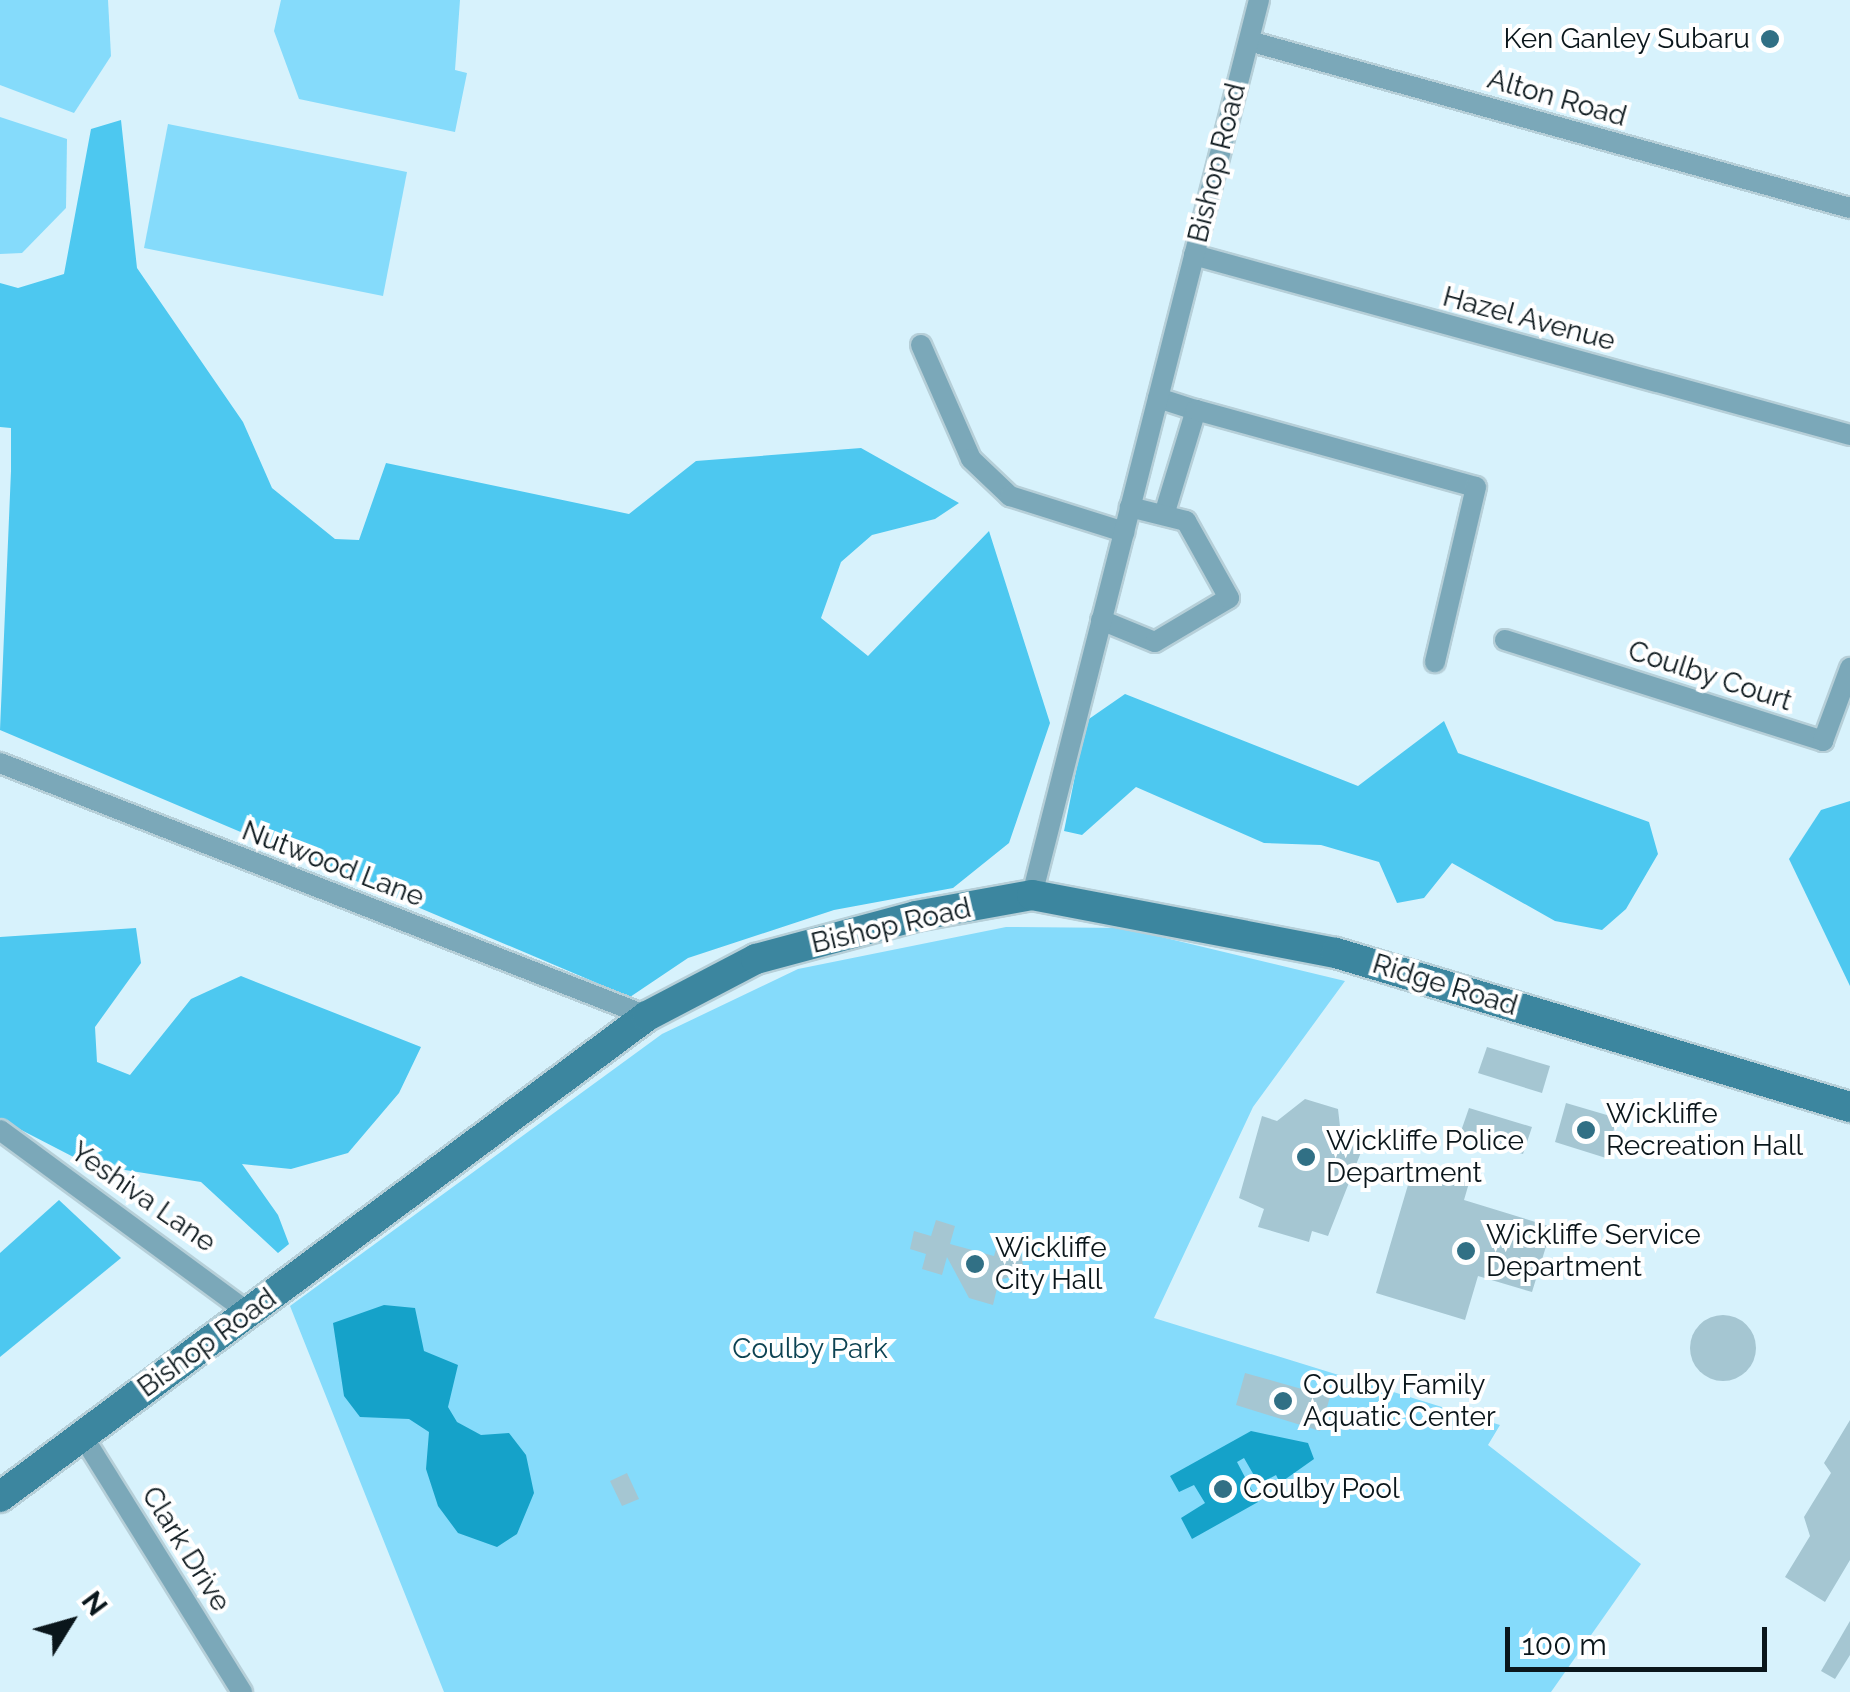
<!DOCTYPE html>
<style>
body{margin:0}
#map{position:relative;width:1850px;height:1692px;overflow:hidden;background:#d7f2fc;font-family:Raleway,sans-serif}
div>[style]{position:absolute}
.green>*{inset:0;background:#85dbfb}
.forest>*{inset:0;background:#4dc8f0}
.water>*{inset:0;background:#15a2c9}
.building>*{inset:0;background:#a5c6d2}
.round{border-radius:50%}
.roads{filter:drop-shadow(2px 0 #b6cfd8) drop-shadow(-2px 0 #b6cfd8) drop-shadow(0 2px #b6cfd8) drop-shadow(0 -2px #b6cfd8)}
.minor>*{height:20px;margin:-10px;padding:0 10px;transform-origin:10px;border-radius:10px;background:#7ba8b9}
.secondary>*{height:30px;margin:-15px;padding:0 15px;transform-origin:15px;border-radius:15px;background:#3c869f}
.dots>*{width:28px;height:28px;translate:-50% -50%;box-sizing:border-box;border:5px solid #fff;border-radius:50%}
span{translate:-50% -50%;white-space:nowrap;text-align:center;line-height:1.15;-webkit-text-stroke:8px #fff;paint-order:stroke}
.poi-label{font-size:28px;color:#0a161b}
.right{translate:-100% -50%;text-align:right}
.left{translate:0 -50%;text-align:left}
.street-label{font-size:28px;color:#0a161b}
.park-label{font-size:28px;color:#0d4353}
.north{position:absolute;left:20px;top:1572px;width:100px;height:100px;-webkit-text-stroke:8px #fff;paint-order:stroke;rotate:53deg;font-size:28px;font-weight:700;line-height:40px;text-align:center;color:#0a161b}
.north::after{content:'';display:block;margin:auto;width:35px;height:45px;background:#0a161b;clip-path:polygon(50% 0,100% 100%,50% 72%,0 100%)}
.scale{position:absolute;left:1505px;top:1627px;width:262px;height:45px;box-sizing:border-box;border:5px solid #0a161b;border-top:0;padding-left:12px;font-size:30px;line-height:35px;white-space:nowrap;color:#0a161b;-webkit-text-stroke:8px #fff;paint-order:stroke}
</style>
<div id="map">
<div class="green">
<div style="clip-path:polygon(0 0,108px 0,111px 56px,74px 113px,0 85px)"></div>
<div style="clip-path:polygon(281px 0,460px 0,455px 70px,467px 73px,455px 132px,299px 99px,274px 31px)"></div>
<div style="clip-path:polygon(0 117px,67px 139px,66px 208px,22px 253px,0 254px)"></div>
<div style="clip-path:polygon(168px 124px,407px 172px,383px 296px,144px 248px)"></div>
<div style="clip-path:polygon(1006px 927px,1124px 928px,1345px 981px,1253px 1107px,1154px 1318px,1500px 1425px,1488px 1445px,1641px 1564px,1551px 1692px,444px 1692px,290px 1306px,662px 1034px,798px 969px)"></div>
</div>
<div class="forest">
<div style="clip-path:polygon(121px 120px,137px 268px,243px 422px,272px 488px,335px 539px,359px 540px,386px 463px,629px 514px,696px 461px,861px 448px,959px 503px,935px 519px,872px 535px,841px 562px,821px 618px,868px 656px,989px 531px,1050px 723px,1009px 843px,953px 888px,834px 910px,688px 958px,630px 997px,0 730px,11px 471px,11px 428px,0 427px,0 283px,18px 288px,64px 274px,91px 129px)"></div>
<div style="clip-path:polygon(1125px 694px,1358px 786px,1444px 721px,1458px 753px,1649px 822px,1658px 854px,1626px 909px,1602px 930px,1555px 921px,1452px 863px,1424px 898px,1397px 903px,1379px 862px,1321px 845px,1264px 843px,1136px 787px,1082px 835px,1064px 831px,1086px 721px)"></div>
<div style="clip-path:polygon(1850px 801px,1850px 986px,1789px 859px,1821px 810px)"></div>
<div style="clip-path:polygon(136px 928px,141px 963px,95px 1027px,97px 1062px,130px 1075px,191px 999px,241px 976px,421px 1047px,399px 1093px,348px 1153px,291px 1169px,242px 1164px,278px 1215px,289px 1244px,278px 1253px,201px 1182px,87px 1164px,0 1119px,0 937px)"></div>
<div style="clip-path:polygon(59px 1200px,121px 1258px,0 1357px,0 1253px)"></div>
</div>
<div class="water">
<div style="clip-path:polygon(384px 1305px,415px 1308px,424px 1351px,458px 1365px,448px 1407px,457px 1422px,481px 1435px,509px 1433px,526px 1455px,534px 1493px,517px 1534px,497px 1547px,458px 1533px,438px 1506px,426px 1469px,429px 1432px,409px 1419px,360px 1417px,344px 1396px,333px 1323px)"></div>
<div style="clip-path:polygon(1251px 1431px,1308px 1443px,1314px 1459px,1280px 1483px,1276px 1475px,1259px 1484px,1244px 1458px,1237px 1462px,1258px 1502px,1192px 1539px,1181px 1518px,1205px 1503px,1194px 1485px,1179px 1492px,1170px 1476px)"></div>
</div>
<div class="building">
<div style="clip-path:polygon(1487px 1047px,1550px 1066px,1542px 1093px,1478px 1073px)"></div>
<div style="clip-path:polygon(1305px 1099px,1338px 1109px,1341px 1135px,1365px 1142px,1328px 1236px,1312px 1231px,1309px 1242px,1258px 1227px,1264px 1209px,1239px 1198px,1262px 1116px,1277px 1121px)"></div>
<div style="clip-path:polygon(1566px 1103px,1617px 1118px,1606px 1158px,1555px 1142px)"></div>
<div style="clip-path:polygon(1469px 1108px,1532px 1127px,1523px 1154px,1460px 1134px)"></div>
<div style="clip-path:polygon(1413px 1168px,1469px 1183px,1464px 1200px,1552px 1227px,1532px 1292px,1478px 1276px,1465px 1320px,1376px 1293px)"></div>
<div style="clip-path:polygon(936px 1220px,955px 1226px,950px 1244px,994px 1256px,999px 1238px,1018px 1242px,1025px 1273px,999px 1280px,993px 1305px,969px 1298px,947px 1257px,942px 1275px,922px 1269px,926px 1254px,910px 1249px,914px 1231px,931px 1236px)"></div>
<div class="round" style="left:1690px;top:1315px;width:66px;height:66px"></div>
<div style="clip-path:polygon(1245px 1373px,1330px 1397px,1320px 1431px,1236px 1405px)"></div>
<div style="clip-path:polygon(1850px 1420px,1850px 1560px,1825px 1602px,1785px 1577px,1810px 1536px,1804px 1517px,1831px 1473px,1824px 1463px)"></div>
<div style="clip-path:polygon(627px 1473px,639px 1499px,622px 1506px,610px 1481px)"></div>
<div style="clip-path:polygon(1850px 1621px,1850px 1655px,1835px 1679px,1821px 1671px)"></div>
</div>
<div class="roads">
<div class="minor">
<div style="left:1249px;top:41px;width:624px;rotate:15.53deg"></div>
<div style="left:1194px;top:255px;width:680px;rotate:15.34deg"></div>
<div style="left:921px;top:345px;width:124px;rotate:66.3deg"></div>
<div style="left:971px;top:459px;width:54px;rotate:43.5deg"></div>
<div style="left:1010px;top:496px;width:120px;rotate:17.5deg"></div>
<div style="left:1158px;top:398px;width:40px;rotate:18deg"></div>
<div style="left:1164px;top:515px;width:110px;rotate:-73.1deg"></div>
<div style="left:1196px;top:410px;width:290px;rotate:15.4deg"></div>
<div style="left:1476px;top:487px;width:180px;rotate:103.2deg"></div>
<div style="left:1101px;top:620px;width:58px;rotate:22.2deg"></div>
<div style="left:1155px;top:642px;width:86px;rotate:-30.7deg"></div>
<div style="left:1229px;top:598px;width:88px;rotate:-119.2deg"></div>
<div style="left:1186px;top:521px;width:58px;rotate:-166deg"></div>
<div style="left:1505px;top:640px;width:334px;rotate:17.6deg"></div>
<div style="left:1823px;top:741px;width:78px;rotate:-69.7deg"></div>
<div style="left:0;top:763px;width:695px;rotate:21.36deg"></div>
<div style="left:1032px;top:895px;width:923px;rotate:-75.77deg"></div>
<div style="left:0;top:1130px;width:309px;rotate:36.3deg"></div>
<div style="left:82px;top:1435px;width:303px;rotate:58.1deg"></div>
</div>
<div class="secondary">
<div style="left:0;top:1497px;width:806px;rotate:-36.63deg"></div>
<div style="left:647px;top:1016px;width:123px;rotate:-27.6deg"></div>
<div style="left:756px;top:959px;width:166px;rotate:-15deg"></div>
<div style="left:916px;top:916px;width:118px;rotate:-10.3deg"></div>
<div style="left:1032px;top:895px;width:309px;rotate:10.8deg"></div>
<div style="left:1336px;top:953px;width:537px;rotate:16.68deg"></div>
</div>
</div>
<div class="dots">
<div style="left:1770px;top:39px;background:#317085"></div>
<div style="left:1586px;top:1130px;background:#317085"></div>
<div style="left:1306px;top:1157px;background:#317085"></div>
<div style="left:1466px;top:1251px;background:#317085"></div>
<div style="left:975px;top:1264px;background:#317085"></div>
<div style="left:1283px;top:1401px;background:#317085"></div>
<div style="left:1223px;top:1489px;background:#317085"></div>
</div>
<div class="poi-label">
<span class="right" style="left:1750px;top:39px">Ken Ganley Subaru</span>
<span class="left" style="left:1606px;top:1130px">Wickliffe<br>Recreation Hall</span>
<span class="left" style="left:1326px;top:1157px">Wickliffe Police<br>Department</span>
<span class="left" style="left:1486px;top:1251px">Wickliffe Service<br>Department</span>
<span class="left" style="left:995px;top:1264px">Wickliffe<br>City Hall</span>
<span class="left" style="left:1303px;top:1401px">Coulby Family<br>Aquatic Center</span>
<span class="left" style="left:1243px;top:1489px">Coulby Pool</span>
</div>
<div class="street-label">
<span style="left:1557px;top:98px;rotate:16deg">Alton Road</span>
<span style="left:1217px;top:163px;rotate:-76deg">Bishop Road</span>
<span style="left:1529px;top:319px;rotate:15deg">Hazel Avenue</span>
<span style="left:1710px;top:676px;rotate:18deg">Coulby Court</span>
<span style="left:333px;top:864px;rotate:21deg">Nutwood Lane</span>
<span style="left:891px;top:926px;rotate:-13deg">Bishop Road</span>
<span style="left:1445px;top:985px;rotate:17deg">Ridge Road</span>
<span style="left:143px;top:1197px;rotate:35deg">Yeshiva Lane</span>
<span style="left:207px;top:1343px;rotate:-36deg">Bishop Road</span>
<span style="left:186px;top:1549px;rotate:58deg">Clark Drive</span>
</div>
<div class="park-label">
<span style="left:810px;top:1349px">Coulby Park</span>
</div>
<div class="north">N</div>
<div class="scale">100 m</div>
</div>
